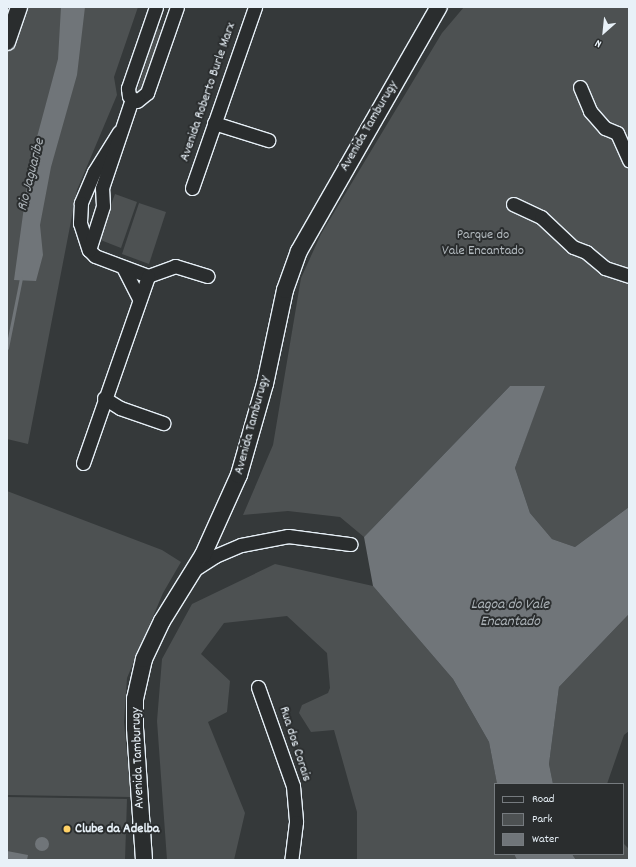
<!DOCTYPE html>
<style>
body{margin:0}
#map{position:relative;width:636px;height:867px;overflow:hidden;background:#35393a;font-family:Dekko,sans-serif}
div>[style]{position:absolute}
.green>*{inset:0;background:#4d5152}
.water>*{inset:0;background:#707579}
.round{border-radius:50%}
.stream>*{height:3px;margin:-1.5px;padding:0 1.5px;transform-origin:1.5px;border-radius:1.5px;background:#707579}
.roads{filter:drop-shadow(1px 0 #e8f1f8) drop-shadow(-1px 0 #e8f1f8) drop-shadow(0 1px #e8f1f8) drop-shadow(0 -1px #e8f1f8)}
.minor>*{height:13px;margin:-6.5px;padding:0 6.5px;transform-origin:6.5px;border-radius:6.5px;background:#2a2d2e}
.major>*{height:16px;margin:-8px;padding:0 8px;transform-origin:8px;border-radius:8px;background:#2a2d2e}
.dots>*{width:11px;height:11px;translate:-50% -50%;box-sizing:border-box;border:2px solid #2a2d2e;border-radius:50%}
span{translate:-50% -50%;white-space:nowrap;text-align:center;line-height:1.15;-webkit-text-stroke:4px #2a2d2e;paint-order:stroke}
.street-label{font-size:14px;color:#e8f1f8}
.park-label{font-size:14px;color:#b2b9be}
.poi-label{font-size:14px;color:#e8f1f8;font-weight:700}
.left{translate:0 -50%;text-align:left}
.water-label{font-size:15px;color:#acb3b8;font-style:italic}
.frame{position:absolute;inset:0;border:8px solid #e8f1f8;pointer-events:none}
.legend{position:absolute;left:494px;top:783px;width:130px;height:72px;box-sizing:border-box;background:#2a2d2e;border:1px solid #767b7f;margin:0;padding:5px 7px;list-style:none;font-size:12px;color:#e8f1f8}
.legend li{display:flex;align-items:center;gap:8px;height:20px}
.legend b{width:20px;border:1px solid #767b7f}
.north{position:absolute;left:584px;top:12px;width:40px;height:40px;-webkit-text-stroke:3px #2a2d2e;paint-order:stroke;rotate:207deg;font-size:11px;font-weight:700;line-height:16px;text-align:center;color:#e8f1f8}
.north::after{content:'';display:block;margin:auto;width:14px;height:18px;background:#e8f1f8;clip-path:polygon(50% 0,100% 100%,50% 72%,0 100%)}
</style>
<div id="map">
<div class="green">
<div style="clip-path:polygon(7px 7px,138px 7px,114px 77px,117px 95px,77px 190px,28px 444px,7px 439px)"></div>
<div style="clip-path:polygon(464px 7px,629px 7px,629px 507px,575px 547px,552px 539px,530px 513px,515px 468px,544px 386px,510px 386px,364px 537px,340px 517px,288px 511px,243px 515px,273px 445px,301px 278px,321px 234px,442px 33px)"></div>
<div style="clip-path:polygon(157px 28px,161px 30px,144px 92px,136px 94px)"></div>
<div style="clip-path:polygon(115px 194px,137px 202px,121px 248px,98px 239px)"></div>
<div style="clip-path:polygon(139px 203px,166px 212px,149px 264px,122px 254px)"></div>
<div style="clip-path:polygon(7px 491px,162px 550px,181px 562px,163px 593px,127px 678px,124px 722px,131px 797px,7px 795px)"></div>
<div style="clip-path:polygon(275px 564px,373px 586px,453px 679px,489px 742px,497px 784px,495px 854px,514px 854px,517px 860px,357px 860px,357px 812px,334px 730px,311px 732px,299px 713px,302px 705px,328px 693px,330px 688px,327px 653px,287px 616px,224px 623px,201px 654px,230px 681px,227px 712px,208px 722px,245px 813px,234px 860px,167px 860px,157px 721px,162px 659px,192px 604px)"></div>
<div style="clip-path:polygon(629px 614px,629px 731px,624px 735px,607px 784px,553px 784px,549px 764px,559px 687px)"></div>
<div style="clip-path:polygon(7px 797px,127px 799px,125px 860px,7px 860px)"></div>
<div style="clip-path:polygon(623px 843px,629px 849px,629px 860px,576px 860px,572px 854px,623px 854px)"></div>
</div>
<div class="water">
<div style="clip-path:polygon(61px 7px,85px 7px,77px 75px,51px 167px,40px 225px,43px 255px,36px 281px,14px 280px,30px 163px,58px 59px)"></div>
<div style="clip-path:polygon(510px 386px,545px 386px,515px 468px,530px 513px,552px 539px,575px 547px,629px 507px,629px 614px,559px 687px,549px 764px,553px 784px,497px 784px,489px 742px,453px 679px,373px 586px,364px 537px)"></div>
<div class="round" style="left:35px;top:837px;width:14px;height:14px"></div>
<div style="clip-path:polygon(7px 851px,28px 855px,27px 860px,7px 860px)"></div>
<div style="clip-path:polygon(514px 854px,572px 854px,576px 860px,517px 860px)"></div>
</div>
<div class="stream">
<div style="left:7px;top:348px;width:71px;rotate:-78.7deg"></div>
</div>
<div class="roads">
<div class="minor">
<div style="left:156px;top:7px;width:86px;rotate:109.1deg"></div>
<div style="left:128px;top:88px;width:8px;rotate:83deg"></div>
<div style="left:129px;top:96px;width:9px;rotate:32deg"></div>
<div style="left:137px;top:101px;width:13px;rotate:-39deg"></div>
<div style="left:147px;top:93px;width:91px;rotate:-70.8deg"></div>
<div style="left:580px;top:87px;width:26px;rotate:67deg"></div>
<div style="left:590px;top:111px;width:23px;rotate:49deg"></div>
<div style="left:605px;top:128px;width:13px;rotate:23deg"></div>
<div style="left:617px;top:133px;width:30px;rotate:66deg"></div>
<div style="left:214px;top:123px;width:57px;rotate:17.5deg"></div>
<div style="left:119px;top:132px;width:47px;rotate:122deg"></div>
<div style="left:94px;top:172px;width:34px;rotate:113deg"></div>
<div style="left:81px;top:203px;width:20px;rotate:93deg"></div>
<div style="left:80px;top:223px;width:28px;rotate:72deg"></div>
<div style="left:89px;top:250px;width:8px;rotate:45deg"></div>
<div style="left:95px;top:256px;width:57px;rotate:20.7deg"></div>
<div style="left:148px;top:276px;width:29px;rotate:-20deg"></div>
<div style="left:175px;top:266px;width:34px;rotate:17deg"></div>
<div style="left:192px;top:188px;width:192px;rotate:-70.8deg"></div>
<div style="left:513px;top:204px;width:31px;rotate:25deg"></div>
<div style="left:541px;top:217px;width:44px;rotate:43.2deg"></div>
<div style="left:573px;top:247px;width:14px;rotate:21deg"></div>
<div style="left:586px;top:252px;width:25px;rotate:40deg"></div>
<div style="left:605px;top:268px;width:25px;rotate:18deg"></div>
<div style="left:89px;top:250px;width:46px;rotate:-72.3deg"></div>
<div style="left:103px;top:206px;width:18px;rotate:-93deg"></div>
<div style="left:102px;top:188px;width:94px;rotate:-71.4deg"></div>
<div style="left:123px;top:267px;width:35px;rotate:63deg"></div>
<div style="left:104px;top:398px;width:19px;rotate:32deg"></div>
<div style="left:120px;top:408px;width:46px;rotate:19.2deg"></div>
<div style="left:83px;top:463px;width:198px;rotate:-70.8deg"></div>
<div style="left:195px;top:569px;width:24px;rotate:-33deg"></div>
<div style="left:215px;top:556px;width:28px;rotate:-23deg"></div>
<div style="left:241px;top:545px;width:48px;rotate:-10.8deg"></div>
<div style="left:288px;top:536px;width:63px;rotate:7.4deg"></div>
<div style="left:258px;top:687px;width:105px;rotate:70.5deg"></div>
<div style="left:293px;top:786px;width:36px;rotate:85deg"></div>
<div style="left:296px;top:822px;width:38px;rotate:97deg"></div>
</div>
<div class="major">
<div style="left:7px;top:42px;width:37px;rotate:-71deg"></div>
<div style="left:144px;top:860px;width:132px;rotate:-93.9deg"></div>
<div style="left:135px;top:728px;width:29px;rotate:-90deg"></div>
<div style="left:135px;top:699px;width:41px;rotate:-77.3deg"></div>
<div style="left:144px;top:659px;width:42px;rotate:-64.7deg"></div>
<div style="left:162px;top:621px;width:78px;rotate:-58.2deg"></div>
<div style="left:203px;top:555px;width:88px;rotate:-65.8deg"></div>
<div style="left:239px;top:475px;width:95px;rotate:-74.1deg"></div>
<div style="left:265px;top:384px;width:96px;rotate:-78deg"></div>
<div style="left:285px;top:290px;width:41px;rotate:-70.3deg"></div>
<div style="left:299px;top:251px;width:281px;rotate:-60.2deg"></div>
</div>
</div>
<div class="dots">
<div style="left:67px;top:829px;background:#ffd166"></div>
</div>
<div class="street-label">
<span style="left:208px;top:92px;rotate:-71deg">Avenida Roberto Burle Marx</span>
<span style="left:369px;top:126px;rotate:-60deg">Avenida Tamburugy</span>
<span style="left:252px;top:425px;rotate:-75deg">Avenida Tamburugy</span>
<span style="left:295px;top:744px;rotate:72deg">Rua dos Corais</span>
<span style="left:138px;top:758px;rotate:-92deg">Avenida Tamburugy</span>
</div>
<div class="park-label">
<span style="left:483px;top:243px">Parque do<br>Vale Encantado</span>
</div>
<div class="poi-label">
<span class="left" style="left:75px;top:829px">Clube da Adelba</span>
</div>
<div class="water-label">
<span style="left:32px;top:175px;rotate:-76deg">Rio Jaguaribe</span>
<span style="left:510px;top:614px">Lagoa do Vale<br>Encantado</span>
</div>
<div class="frame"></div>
<ul class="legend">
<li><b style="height:5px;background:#2a2d2e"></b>Road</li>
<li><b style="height:11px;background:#4d5152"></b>Park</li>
<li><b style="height:11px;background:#707579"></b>Water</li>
</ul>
<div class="north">N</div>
</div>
